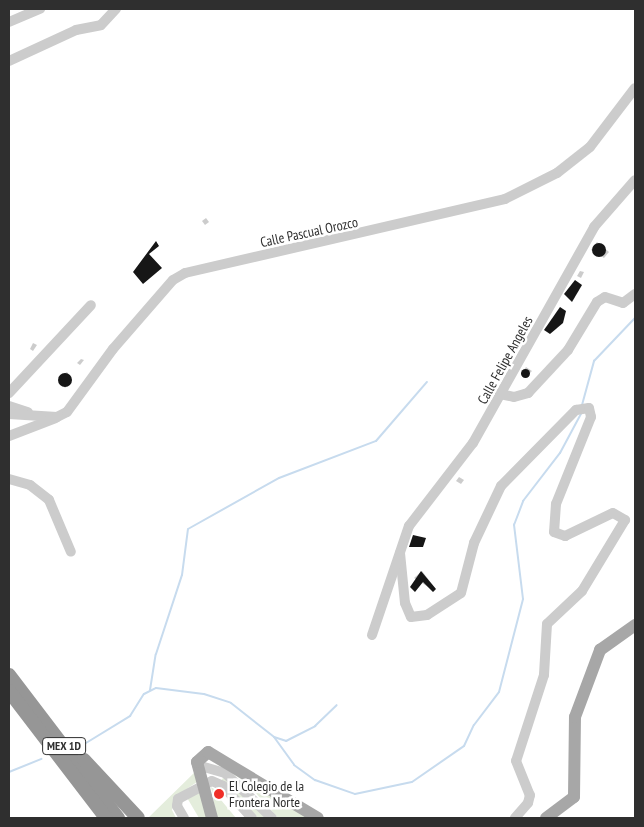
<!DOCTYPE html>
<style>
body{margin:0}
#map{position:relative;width:644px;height:827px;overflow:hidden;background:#fff;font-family:"PT Sans Narrow",sans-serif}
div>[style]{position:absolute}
.green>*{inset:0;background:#e4eddc}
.shadow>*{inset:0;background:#0003}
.stream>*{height:2px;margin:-1px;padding:0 1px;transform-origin:1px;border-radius:1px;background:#c7dbee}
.building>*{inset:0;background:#161616}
.round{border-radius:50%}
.minor>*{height:10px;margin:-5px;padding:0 5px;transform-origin:5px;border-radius:5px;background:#ccc}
.major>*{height:12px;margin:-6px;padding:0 6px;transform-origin:6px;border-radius:6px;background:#a7a7a7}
.highway>*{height:14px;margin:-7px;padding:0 7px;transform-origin:7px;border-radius:7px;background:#969696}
.dots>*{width:14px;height:14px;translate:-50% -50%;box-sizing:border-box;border:2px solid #fff;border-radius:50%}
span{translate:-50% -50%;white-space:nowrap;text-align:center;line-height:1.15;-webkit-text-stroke:5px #fff;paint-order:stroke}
.shield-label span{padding:1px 4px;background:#fff;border:1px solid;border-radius:4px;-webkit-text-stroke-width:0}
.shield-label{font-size:12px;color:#2f2f2f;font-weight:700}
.street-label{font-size:14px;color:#2f2f2f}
.poi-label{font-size:14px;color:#2f2f2f}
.left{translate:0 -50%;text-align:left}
.frame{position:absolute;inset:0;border:10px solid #2f2f2f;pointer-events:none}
</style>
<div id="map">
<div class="green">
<div style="clip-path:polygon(208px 759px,313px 818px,278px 818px,246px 782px)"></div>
<div style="clip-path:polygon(196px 771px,197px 782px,176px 796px,172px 810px,176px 818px,148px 818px)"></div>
<div style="clip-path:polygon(223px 778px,229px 781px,266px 818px,258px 818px,221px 781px)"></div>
<div style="clip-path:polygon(211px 787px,225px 796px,221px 800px,236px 818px,217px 818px)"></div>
<div style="clip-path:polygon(200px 788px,209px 818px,199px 818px,186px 796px)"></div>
</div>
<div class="shadow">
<div style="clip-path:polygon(206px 218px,209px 222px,205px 225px,202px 221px)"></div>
<div style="clip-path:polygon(597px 242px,609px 252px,604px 258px,591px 250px)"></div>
<div style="clip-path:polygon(580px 271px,584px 272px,581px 278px,577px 276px)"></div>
<div style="clip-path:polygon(33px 343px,37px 345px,33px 351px,30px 349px)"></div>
<div style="clip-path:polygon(81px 359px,84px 360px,80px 365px,77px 363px)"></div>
<div style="clip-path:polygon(526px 367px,532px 371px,526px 377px,521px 374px)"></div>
<div style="clip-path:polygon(67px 372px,72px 380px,65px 388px,58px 377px)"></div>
<div style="clip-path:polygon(459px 477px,464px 480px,461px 484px,456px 481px)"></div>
<div style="clip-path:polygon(422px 571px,435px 588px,433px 590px,414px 578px)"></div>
</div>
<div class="stream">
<div style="left:582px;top:405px;width:46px;rotate:-74.7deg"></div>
<div style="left:594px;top:361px;width:59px;rotate:-46.4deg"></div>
<div style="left:150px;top:690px;width:36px;rotate:-81deg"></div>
<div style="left:156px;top:654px;width:83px;rotate:-71.8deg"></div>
<div style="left:182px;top:575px;width:46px;rotate:-82.6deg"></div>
<div style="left:188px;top:529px;width:104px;rotate:-29.3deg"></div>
<div style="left:279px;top:478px;width:104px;rotate:-20.9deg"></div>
<div style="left:376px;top:441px;width:78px;rotate:-49.2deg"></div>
<div style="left:274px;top:737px;width:34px;rotate:54deg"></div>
<div style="left:294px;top:765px;width:26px;rotate:36deg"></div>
<div style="left:315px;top:780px;width:42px;rotate:19.3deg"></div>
<div style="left:355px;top:794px;width:58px;rotate:-11.9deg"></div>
<div style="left:412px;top:782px;width:63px;rotate:-34.7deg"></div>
<div style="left:464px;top:746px;width:23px;rotate:-65deg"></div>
<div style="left:474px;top:725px;width:41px;rotate:-52.9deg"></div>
<div style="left:499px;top:692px;width:96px;rotate:-75.5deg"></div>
<div style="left:523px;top:599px;width:75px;rotate:-96.9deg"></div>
<div style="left:514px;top:525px;width:26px;rotate:-69deg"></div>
<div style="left:523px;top:501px;width:61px;rotate:-52.4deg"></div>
<div style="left:560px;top:453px;width:47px;rotate:-61.8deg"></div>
<div style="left:86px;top:743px;width:52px;rotate:-31.5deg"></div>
<div style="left:130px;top:716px;width:26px;rotate:-58deg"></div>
<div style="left:144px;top:694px;width:13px;rotate:-27deg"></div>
<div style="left:156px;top:688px;width:48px;rotate:7.1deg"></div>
<div style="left:204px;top:694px;width:28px;rotate:18deg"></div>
<div style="left:231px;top:703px;width:55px;rotate:38.3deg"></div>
<div style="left:274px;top:737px;width:13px;rotate:18deg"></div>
<div style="left:286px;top:741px;width:33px;rotate:-27deg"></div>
<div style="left:315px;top:726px;width:30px;rotate:-44deg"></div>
<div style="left:9px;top:772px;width:35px;rotate:-22deg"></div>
</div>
<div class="building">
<div style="clip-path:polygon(156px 241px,159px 246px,149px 254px,162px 268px,143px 284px,133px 272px)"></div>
<div class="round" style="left:592px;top:243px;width:14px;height:14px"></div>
<div style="clip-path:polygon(575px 280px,582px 285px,572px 302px,564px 294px)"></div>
<div style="clip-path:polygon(560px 307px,566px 311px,563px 323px,550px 334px,544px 330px)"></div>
<div class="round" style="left:520.5px;top:368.5px;width:9px;height:9px"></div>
<div class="round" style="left:58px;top:373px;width:14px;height:14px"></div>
<div style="clip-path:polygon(413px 535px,426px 538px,423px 547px,409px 547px)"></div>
<div style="clip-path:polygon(421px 571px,436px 589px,433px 592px,423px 582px,415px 592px,410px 587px)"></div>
</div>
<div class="minor">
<div style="left:9px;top:22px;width:34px;rotate:-23deg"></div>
<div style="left:9px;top:61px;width:74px;rotate:-24.8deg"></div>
<div style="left:76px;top:30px;width:25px;rotate:-11deg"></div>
<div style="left:101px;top:25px;width:22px;rotate:-47deg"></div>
<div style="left:9px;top:393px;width:120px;rotate:-47deg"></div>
<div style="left:500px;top:394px;width:14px;rotate:12deg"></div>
<div style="left:514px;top:397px;width:15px;rotate:-16deg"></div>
<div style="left:528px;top:393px;width:59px;rotate:-47.1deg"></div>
<div style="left:568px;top:350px;width:56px;rotate:-58.9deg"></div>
<div style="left:597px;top:302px;width:9px;rotate:-32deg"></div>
<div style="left:605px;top:297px;width:19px;rotate:18deg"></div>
<div style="left:623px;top:303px;width:15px;rotate:-37deg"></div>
<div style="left:9px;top:406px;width:20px;rotate:18deg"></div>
<div style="left:9px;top:414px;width:48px;rotate:3.6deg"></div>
<div style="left:57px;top:417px;width:11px;rotate:-27deg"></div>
<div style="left:67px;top:412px;width:78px;rotate:-53.9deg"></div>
<div style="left:113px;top:349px;width:91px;rotate:-49deg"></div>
<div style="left:173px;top:280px;width:14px;rotate:-30deg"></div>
<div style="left:185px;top:273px;width:328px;rotate:-13deg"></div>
<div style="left:505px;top:199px;width:58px;rotate:-26.6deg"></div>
<div style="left:557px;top:173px;width:42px;rotate:-38.2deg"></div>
<div style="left:590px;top:147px;width:74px;rotate:-52.7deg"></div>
<div style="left:9px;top:436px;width:50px;rotate:-21deg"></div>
<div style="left:9px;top:479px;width:22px;rotate:16deg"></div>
<div style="left:30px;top:485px;width:24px;rotate:38deg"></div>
<div style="left:49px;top:500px;width:56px;rotate:67.1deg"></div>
<div style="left:400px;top:553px;width:50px;rotate:84.3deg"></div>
<div style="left:405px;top:603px;width:15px;rotate:67deg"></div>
<div style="left:411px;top:617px;width:16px;rotate:-7deg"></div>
<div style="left:427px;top:615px;width:40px;rotate:-32.9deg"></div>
<div style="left:461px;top:593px;width:52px;rotate:-75.4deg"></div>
<div style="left:474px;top:543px;width:63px;rotate:-64.7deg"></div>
<div style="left:501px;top:486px;width:107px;rotate:-45.4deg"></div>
<div style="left:576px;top:410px;width:13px;rotate:-9deg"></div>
<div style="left:589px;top:408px;width:9px;rotate:77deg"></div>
<div style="left:591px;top:417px;width:94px;rotate:111.9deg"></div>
<div style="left:556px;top:504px;width:28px;rotate:94deg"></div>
<div style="left:554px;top:532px;width:12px;rotate:20deg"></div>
<div style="left:565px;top:536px;width:53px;rotate:-25.6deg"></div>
<div style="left:613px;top:513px;width:14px;rotate:30deg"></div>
<div style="left:625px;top:520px;width:83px;rotate:121.2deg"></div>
<div style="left:582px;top:591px;width:48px;rotate:136.7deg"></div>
<div style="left:547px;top:624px;width:51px;rotate:93.4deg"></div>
<div style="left:544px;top:675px;width:90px;rotate:108deg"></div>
<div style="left:516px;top:761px;width:37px;rotate:68deg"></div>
<div style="left:530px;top:795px;width:8px;rotate:104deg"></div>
<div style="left:528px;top:803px;width:20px;rotate:131deg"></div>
<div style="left:372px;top:635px;width:115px;rotate:-71.3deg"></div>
<div style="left:409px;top:526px;width:105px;rotate:-52.4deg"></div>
<div style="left:473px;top:443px;width:248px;rotate:-60.7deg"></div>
<div style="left:594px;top:227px;width:62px;rotate:-48.9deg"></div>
<div style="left:197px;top:765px;width:29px;rotate:16deg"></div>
<div style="left:225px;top:773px;width:65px;rotate:43.8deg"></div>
<div style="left:184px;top:818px;width:14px;rotate:-120deg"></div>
<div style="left:177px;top:806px;width:7px;rotate:-82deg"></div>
<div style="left:178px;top:799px;width:38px;rotate:-28deg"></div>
<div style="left:212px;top:781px;width:12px;rotate:24deg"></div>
<div style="left:223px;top:786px;width:43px;rotate:47.8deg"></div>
</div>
<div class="major">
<div style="left:212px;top:818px;width:58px;rotate:-105deg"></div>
<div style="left:197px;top:762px;width:15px;rotate:-42deg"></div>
<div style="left:208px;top:752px;width:128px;rotate:31deg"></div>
<div style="left:546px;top:818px;width:35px;rotate:-37deg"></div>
<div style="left:574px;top:797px;width:80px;rotate:-89.3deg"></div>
<div style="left:575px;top:717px;width:72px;rotate:-69.5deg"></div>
<div style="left:600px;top:650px;width:43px;rotate:-35.5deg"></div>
</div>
<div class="highway">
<div style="left:9px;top:675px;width:180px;rotate:52.7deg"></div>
<div style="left:9px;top:691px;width:160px;rotate:52.6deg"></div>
<div style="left:84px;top:760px;width:79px;rotate:47deg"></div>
</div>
<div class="dots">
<div style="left:219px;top:794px;background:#f02f28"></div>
</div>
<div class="shield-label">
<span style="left:64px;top:746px">MEX 1D</span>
</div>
<div class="street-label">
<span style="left:309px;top:232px;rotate:-12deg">Calle Pascual Orozco</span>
<span style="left:505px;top:360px;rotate:-61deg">Calle Felipe Angeles</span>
</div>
<div class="poi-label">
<span class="left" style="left:229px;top:794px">El Colegio de la<br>Frontera Norte</span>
</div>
<div class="frame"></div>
</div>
